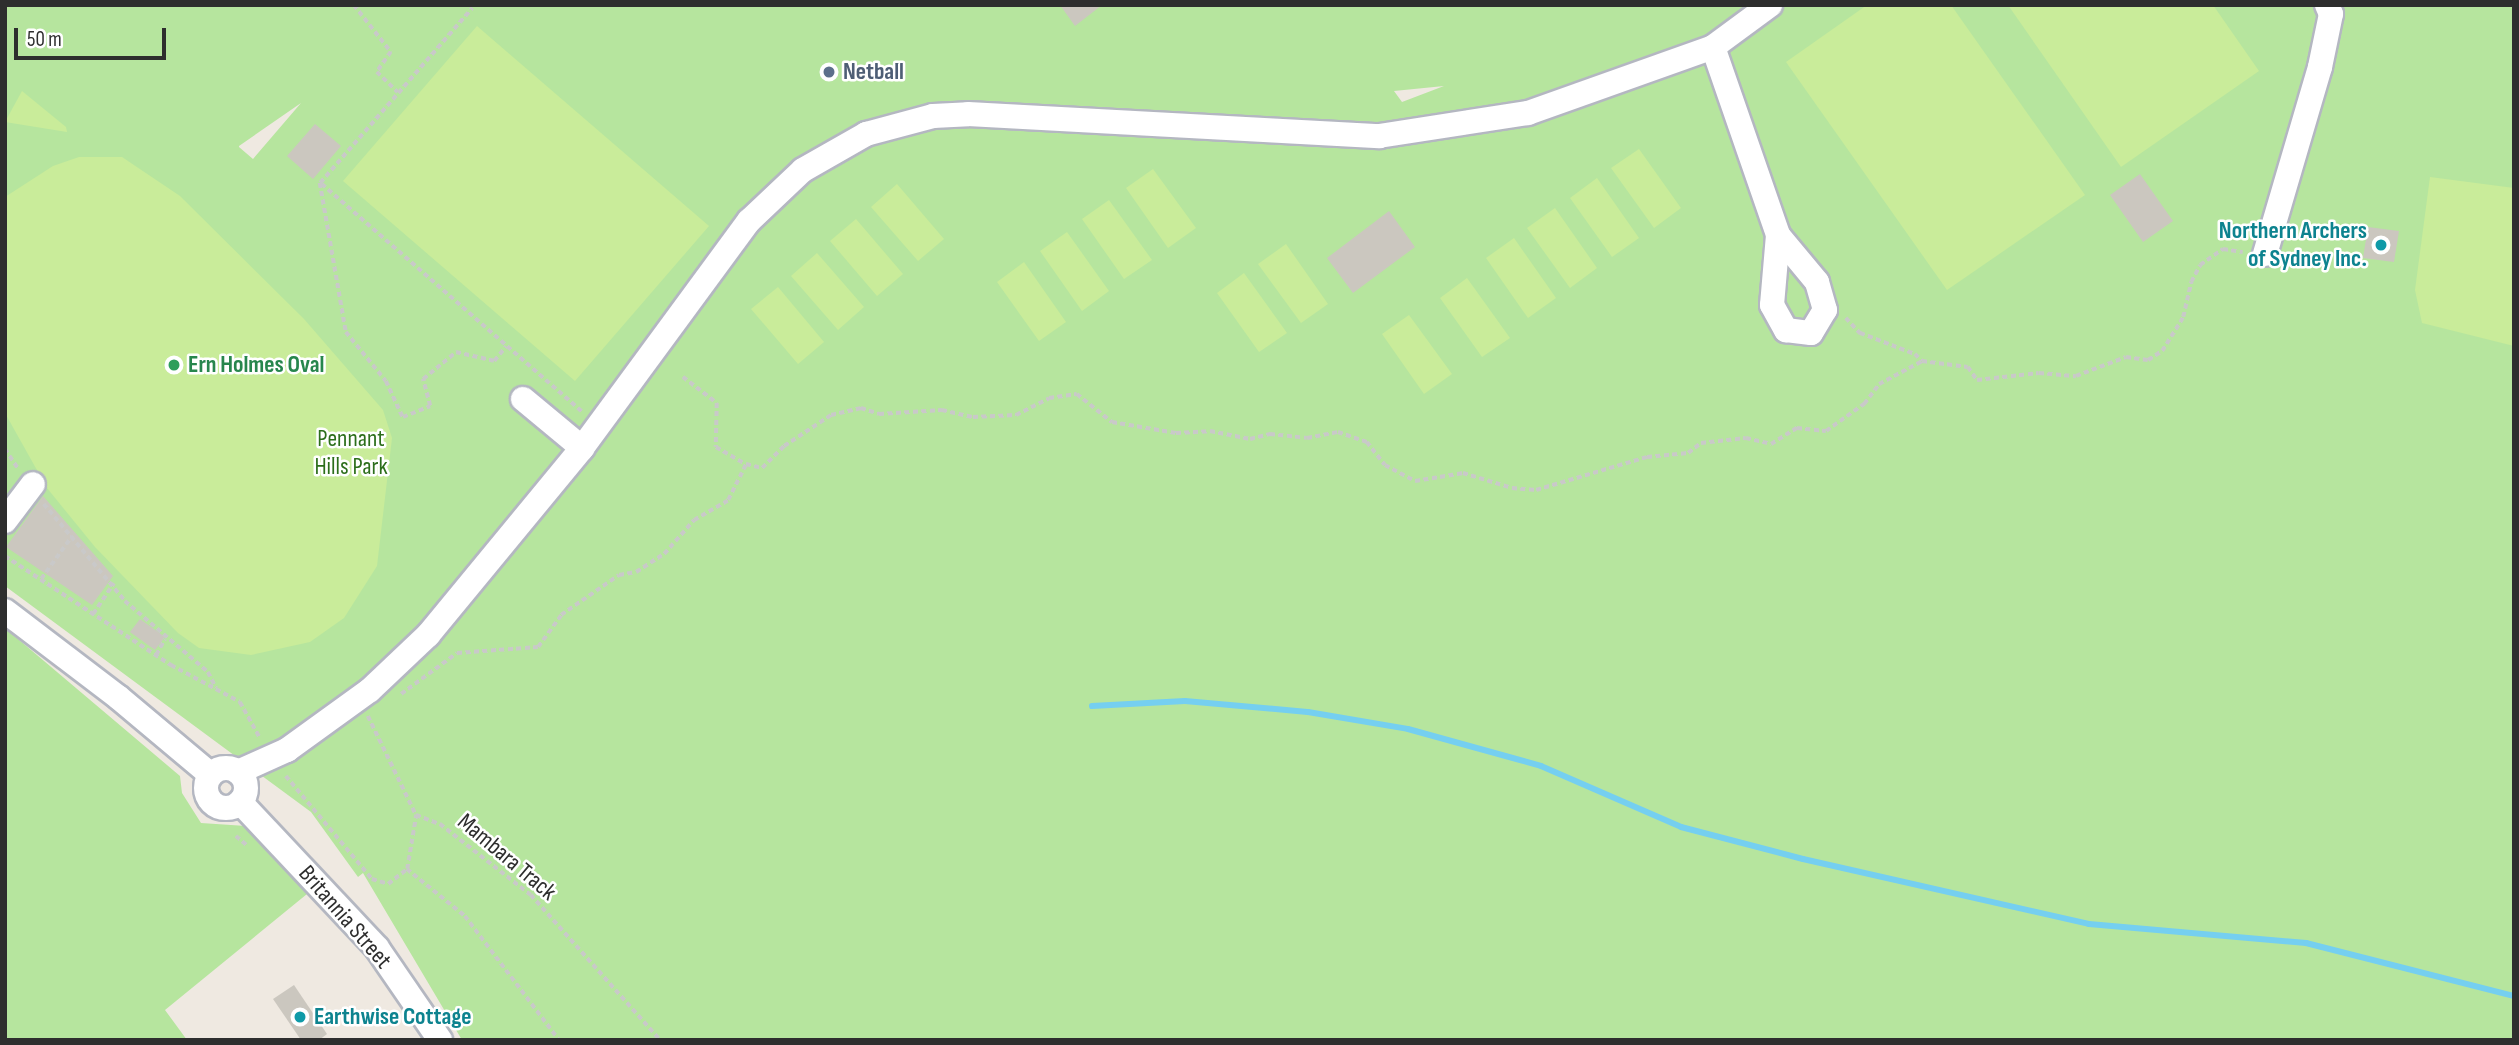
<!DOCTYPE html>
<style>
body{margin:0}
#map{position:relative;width:2519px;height:1045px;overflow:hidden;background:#efe9e1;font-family:"Sofia Sans Condensed",sans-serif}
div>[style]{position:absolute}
.green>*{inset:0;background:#b6e59e}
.pitch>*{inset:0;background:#c9ec9a}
.stream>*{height:6px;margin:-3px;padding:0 3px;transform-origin:3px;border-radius:3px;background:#75cff0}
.building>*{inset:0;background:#cbc7bf}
.path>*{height:3.5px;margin-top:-1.75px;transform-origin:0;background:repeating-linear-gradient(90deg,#c9c9c9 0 5px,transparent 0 8.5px)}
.roads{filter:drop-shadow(2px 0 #b4b7c1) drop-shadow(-2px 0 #b4b7c1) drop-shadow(0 2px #b4b7c1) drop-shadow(0 -2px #b4b7c1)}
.minor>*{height:24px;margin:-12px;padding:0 12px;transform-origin:12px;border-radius:12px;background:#fff}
.minor>.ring{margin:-12px;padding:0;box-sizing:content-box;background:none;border:24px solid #fff;border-radius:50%}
.dots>*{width:19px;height:19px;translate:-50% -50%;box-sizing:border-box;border:4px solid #fff;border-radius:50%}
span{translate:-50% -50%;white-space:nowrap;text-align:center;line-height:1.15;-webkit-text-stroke:5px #fff;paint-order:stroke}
.service-label{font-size:24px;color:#4e5e75;font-weight:700}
.left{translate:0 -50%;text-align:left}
.culture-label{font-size:24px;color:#0d838f;font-weight:700}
.right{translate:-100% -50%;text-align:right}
.leisure-label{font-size:24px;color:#27864d;font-weight:700}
.park-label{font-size:24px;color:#2c6e1b}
.street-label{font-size:24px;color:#2e2e2e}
.frame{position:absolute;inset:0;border:7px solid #2e2e2e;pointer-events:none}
.scale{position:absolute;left:14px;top:28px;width:152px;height:32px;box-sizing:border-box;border:4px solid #2e2e2e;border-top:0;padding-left:9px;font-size:21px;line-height:24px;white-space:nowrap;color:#2e2e2e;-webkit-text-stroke:5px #fff;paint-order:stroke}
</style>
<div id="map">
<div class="green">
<div style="clip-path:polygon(evenodd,5px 5px,2514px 5px,2514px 1040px,462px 1040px,363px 873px,358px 877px,311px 812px,5px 586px,5px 5px,1444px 86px,1402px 102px,1394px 91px,1444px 86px,5px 5px,301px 103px,253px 159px,239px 147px,239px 146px,301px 103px)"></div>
<div style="clip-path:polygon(5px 628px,180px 776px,182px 793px,201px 823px,246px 826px,307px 894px,165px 1010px,187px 1040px,5px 1040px)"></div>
</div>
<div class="pitch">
<div style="clip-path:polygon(1867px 5px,1951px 5px,2085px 195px,1947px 290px,1786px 62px)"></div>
<div style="clip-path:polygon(2008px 5px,2213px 5px,2259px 71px,2121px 167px)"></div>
<div style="clip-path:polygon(477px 26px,709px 226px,575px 381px,343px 181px)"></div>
<div style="clip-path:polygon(22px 91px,66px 127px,67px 132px,5px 122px)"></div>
<div style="clip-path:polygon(1639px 149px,1681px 208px,1654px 228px,1611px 168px)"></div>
<div style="clip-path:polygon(79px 157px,122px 157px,180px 196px,304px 319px,383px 410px,392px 438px,377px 566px,344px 618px,310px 642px,251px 655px,199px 648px,178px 633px,95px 547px,47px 488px,5px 413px,5px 197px,53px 166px)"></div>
<div style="clip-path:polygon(1153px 169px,1196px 228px,1168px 248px,1126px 188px)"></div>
<div style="clip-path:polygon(2430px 177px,2514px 188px,2514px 346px,2422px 323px,2415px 290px)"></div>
<div style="clip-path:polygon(1597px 178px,1639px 238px,1612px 257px,1570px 198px)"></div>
<div style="clip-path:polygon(897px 184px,944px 239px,918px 261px,871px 207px)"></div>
<div style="clip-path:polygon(1109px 200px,1152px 260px,1124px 279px,1082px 219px)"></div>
<div style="clip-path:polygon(1555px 208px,1597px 268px,1570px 288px,1527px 228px)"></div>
<div style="clip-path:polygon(856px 219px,903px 274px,877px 296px,830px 241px)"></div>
<div style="clip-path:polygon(1067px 232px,1109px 291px,1082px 311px,1040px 251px)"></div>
<div style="clip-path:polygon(1514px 238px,1556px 298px,1528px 318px,1486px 258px)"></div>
<div style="clip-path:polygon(1286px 244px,1328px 304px,1301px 323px,1258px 264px)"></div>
<div style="clip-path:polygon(817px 253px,864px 307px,838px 330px,791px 276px)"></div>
<div style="clip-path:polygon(1024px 262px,1066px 322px,1039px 341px,997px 282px)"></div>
<div style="clip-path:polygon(1244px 273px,1287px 333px,1259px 352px,1217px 293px)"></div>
<div style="clip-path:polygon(1467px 278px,1510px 338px,1482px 357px,1440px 298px)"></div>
<div style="clip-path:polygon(778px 287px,824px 342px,798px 364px,751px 309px)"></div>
<div style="clip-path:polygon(1409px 315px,1452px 374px,1424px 394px,1382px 334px)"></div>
</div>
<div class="stream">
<div style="left:1092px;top:706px;width:93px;rotate:-3.1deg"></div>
<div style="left:1185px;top:701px;width:123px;rotate:5.1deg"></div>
<div style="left:1308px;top:712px;width:101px;rotate:9.6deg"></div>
<div style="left:1408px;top:729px;width:138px;rotate:15.5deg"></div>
<div style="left:1541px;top:766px;width:153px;rotate:23.5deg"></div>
<div style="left:1681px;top:827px;width:126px;rotate:14.7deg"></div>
<div style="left:1803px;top:859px;width:293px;rotate:12.8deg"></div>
<div style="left:2089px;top:924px;width:218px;rotate:5deg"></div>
<div style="left:2306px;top:943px;width:215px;rotate:14.3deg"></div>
</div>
<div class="building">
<div style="clip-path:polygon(1060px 5px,1102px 5px,1075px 26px)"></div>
<div style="clip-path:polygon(315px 124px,341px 146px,313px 179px,287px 156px)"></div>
<div style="clip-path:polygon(2140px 174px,2173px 221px,2143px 242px,2110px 195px)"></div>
<div style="clip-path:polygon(1389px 211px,1415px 247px,1353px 293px,1327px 258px)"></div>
<div style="clip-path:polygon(2368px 227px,2399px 231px,2394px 262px,2363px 258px)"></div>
<div style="clip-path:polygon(43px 496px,113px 576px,92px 605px,6px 547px)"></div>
<div style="clip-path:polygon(140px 619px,165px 637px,155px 650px,130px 632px)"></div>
<div style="clip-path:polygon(294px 985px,327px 1034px,319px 1040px,301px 1040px,273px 999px)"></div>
</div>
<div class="path">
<div style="left:354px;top:5px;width:60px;rotate:51.8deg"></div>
<div style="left:391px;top:52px;width:24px;rotate:125deg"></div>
<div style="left:377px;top:72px;width:29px;rotate:44deg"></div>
<div style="left:2513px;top:5px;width:1px;rotate:45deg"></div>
<div style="left:320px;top:183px;width:151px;rotate:80.1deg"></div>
<div style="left:346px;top:332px;width:63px;rotate:50.8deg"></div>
<div style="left:386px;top:381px;width:40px;rotate:65deg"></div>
<div style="left:403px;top:417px;width:29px;rotate:-22deg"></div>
<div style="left:430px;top:406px;width:28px;rotate:-105deg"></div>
<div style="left:423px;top:379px;width:43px;rotate:-39.3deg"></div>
<div style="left:456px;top:352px;width:39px;rotate:13deg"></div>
<div style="left:494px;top:361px;width:19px;rotate:-51deg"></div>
<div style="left:320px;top:183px;width:232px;rotate:-49deg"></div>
<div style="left:322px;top:184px;width:346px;rotate:41.2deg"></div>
<div style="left:1846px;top:318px;width:21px;rotate:47deg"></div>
<div style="left:1860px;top:333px;width:59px;rotate:20.9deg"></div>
<div style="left:1915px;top:354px;width:10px;rotate:45deg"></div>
<div style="left:683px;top:377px;width:43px;rotate:37.4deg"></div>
<div style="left:717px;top:403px;width:44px;rotate:91.3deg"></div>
<div style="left:716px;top:447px;width:34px;rotate:30deg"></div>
<div style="left:5px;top:449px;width:25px;rotate:56deg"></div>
<div style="left:44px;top:504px;width:126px;rotate:50.1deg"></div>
<div style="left:125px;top:601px;width:109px;rotate:40.5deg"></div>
<div style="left:208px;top:672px;width:18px;rotate:63deg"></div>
<div style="left:5px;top:556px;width:199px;rotate:33.3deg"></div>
<div style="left:171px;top:665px;width:78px;rotate:28.2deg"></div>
<div style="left:240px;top:702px;width:41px;rotate:60.9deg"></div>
<div style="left:41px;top:579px;width:53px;rotate:-54.2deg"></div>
<div style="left:93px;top:614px;width:37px;rotate:-56deg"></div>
<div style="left:156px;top:655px;width:18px;rotate:-61deg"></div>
<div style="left:401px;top:694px;width:69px;rotate:-36.2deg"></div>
<div style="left:457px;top:653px;width:81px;rotate:-4.2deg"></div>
<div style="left:538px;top:647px;width:39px;rotate:-54deg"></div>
<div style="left:561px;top:615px;width:70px;rotate:-34.6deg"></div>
<div style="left:619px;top:575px;width:17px;rotate:-10deg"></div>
<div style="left:636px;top:572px;width:33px;rotate:-33deg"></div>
<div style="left:664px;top:554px;width:45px;rotate:-48.6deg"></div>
<div style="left:694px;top:520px;width:39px;rotate:-30deg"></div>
<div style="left:728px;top:500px;width:40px;rotate:-63.4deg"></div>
<div style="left:746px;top:464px;width:16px;rotate:14deg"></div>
<div style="left:762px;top:468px;width:31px;rotate:-45deg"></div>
<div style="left:784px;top:446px;width:56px;rotate:-33.4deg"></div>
<div style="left:831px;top:415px;width:31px;rotate:-13deg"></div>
<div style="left:861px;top:408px;width:19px;rotate:18deg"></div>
<div style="left:879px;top:414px;width:63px;rotate:-3.6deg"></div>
<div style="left:942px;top:410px;width:32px;rotate:13deg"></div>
<div style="left:973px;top:417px;width:43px;rotate:-2.7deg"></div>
<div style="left:1016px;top:415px;width:37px;rotate:-27deg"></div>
<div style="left:1049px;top:398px;width:28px;rotate:-8deg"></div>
<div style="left:1077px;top:394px;width:45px;rotate:38.7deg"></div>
<div style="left:1112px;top:422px;width:65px;rotate:9.8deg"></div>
<div style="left:1176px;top:433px;width:34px;rotate:-3deg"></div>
<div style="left:1210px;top:431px;width:41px;rotate:11.3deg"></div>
<div style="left:1250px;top:439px;width:21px;rotate:-14deg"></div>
<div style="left:1270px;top:434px;width:37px;rotate:6deg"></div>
<div style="left:1307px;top:438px;width:32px;rotate:-11deg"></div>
<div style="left:1338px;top:432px;width:31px;rotate:19deg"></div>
<div style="left:1367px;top:442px;width:29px;rotate:52deg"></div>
<div style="left:1385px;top:465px;width:34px;rotate:28deg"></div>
<div style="left:1415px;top:481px;width:49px;rotate:-9.5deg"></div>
<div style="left:1463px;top:473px;width:51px;rotate:17deg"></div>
<div style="left:1512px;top:488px;width:24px;rotate:5deg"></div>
<div style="left:1536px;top:490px;width:116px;rotate:-16.6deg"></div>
<div style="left:1647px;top:457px;width:41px;rotate:-5.6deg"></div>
<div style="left:1688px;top:453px;width:16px;rotate:-38deg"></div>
<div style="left:1701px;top:443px;width:45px;rotate:-6.3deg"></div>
<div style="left:1746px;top:438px;width:26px;rotate:13deg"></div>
<div style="left:1771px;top:444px;width:31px;rotate:-32deg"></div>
<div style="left:1797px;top:428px;width:29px;rotate:6deg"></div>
<div style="left:1826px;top:431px;width:47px;rotate:-35.4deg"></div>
<div style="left:1864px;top:404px;width:25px;rotate:-53deg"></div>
<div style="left:1879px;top:384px;width:49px;rotate:-28.1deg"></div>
<div style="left:1922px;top:361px;width:46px;rotate:7.4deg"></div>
<div style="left:1968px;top:367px;width:16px;rotate:55deg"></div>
<div style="left:1977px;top:380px;width:62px;rotate:-6.4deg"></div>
<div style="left:2039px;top:373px;width:37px;rotate:5deg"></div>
<div style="left:2076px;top:376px;width:53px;rotate:-20.8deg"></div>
<div style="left:2126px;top:357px;width:22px;rotate:8deg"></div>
<div style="left:2148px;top:360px;width:17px;rotate:-33deg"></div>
<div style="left:2162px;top:351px;width:40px;rotate:-58deg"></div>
<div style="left:2183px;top:317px;width:36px;rotate:-77deg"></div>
<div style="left:2191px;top:282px;width:19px;rotate:-62deg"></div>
<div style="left:2200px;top:265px;width:28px;rotate:-35deg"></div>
<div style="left:2223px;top:249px;width:20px;rotate:9deg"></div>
<div style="left:368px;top:716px;width:110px;rotate:64.1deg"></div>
<div style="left:286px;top:776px;width:134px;rotate:50.1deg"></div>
<div style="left:372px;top:879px;width:17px;rotate:17deg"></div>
<div style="left:388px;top:884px;width:24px;rotate:-38deg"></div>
<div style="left:407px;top:869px;width:55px;rotate:-80.5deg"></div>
<div style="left:416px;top:815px;width:26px;rotate:21deg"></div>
<div style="left:440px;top:824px;width:115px;rotate:38deg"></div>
<div style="left:531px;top:895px;width:194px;rotate:48.3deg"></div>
<div style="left:236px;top:836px;width:16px;rotate:40deg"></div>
<div style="left:407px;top:869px;width:75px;rotate:39deg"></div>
<div style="left:465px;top:916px;width:156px;rotate:52.8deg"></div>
</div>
<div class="roads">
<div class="minor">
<div style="left:1713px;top:47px;width:199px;rotate:70.9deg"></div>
<div style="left:1778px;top:235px;width:70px;rotate:94.9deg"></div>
<div style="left:1772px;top:305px;width:29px;rotate:61deg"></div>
<div style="left:1786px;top:330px;width:25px;rotate:7deg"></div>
<div style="left:1811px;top:333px;width:27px;rotate:-59deg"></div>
<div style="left:1825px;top:310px;width:29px;rotate:-106deg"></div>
<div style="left:1817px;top:282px;width:61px;rotate:-129.7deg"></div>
<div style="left:2265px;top:254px;width:195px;rotate:-73.6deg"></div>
<div style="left:2320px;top:67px;width:54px;rotate:-78.3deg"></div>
<div style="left:2331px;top:14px;width:10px;rotate:-114deg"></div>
<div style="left:523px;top:399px;width:77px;rotate:39.7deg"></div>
<div style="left:5px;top:521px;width:46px;rotate:-52.9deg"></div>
<div style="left:5px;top:611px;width:142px;rotate:37.3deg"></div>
<div style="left:118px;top:697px;width:121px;rotate:40deg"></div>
<div class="ring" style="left:206px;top:768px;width:16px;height:16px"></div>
<div style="left:238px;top:772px;width:54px;rotate:-24.2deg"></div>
<div style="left:287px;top:750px;width:102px;rotate:-35.9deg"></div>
<div style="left:370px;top:690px;width:80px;rotate:-43.5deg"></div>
<div style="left:428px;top:635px;width:242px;rotate:-50.5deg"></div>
<div style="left:582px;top:448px;width:282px;rotate:-53.7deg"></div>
<div style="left:749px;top:221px;width:74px;rotate:-43.4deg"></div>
<div style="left:803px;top:170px;width:73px;rotate:-29.7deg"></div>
<div style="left:866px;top:134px;width:69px;rotate:-15deg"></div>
<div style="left:933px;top:116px;width:35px;rotate:-3deg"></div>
<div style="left:968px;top:114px;width:412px;rotate:3.1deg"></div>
<div style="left:1379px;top:136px;width:151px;rotate:-8.8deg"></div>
<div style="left:1528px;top:113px;width:196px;rotate:-19.6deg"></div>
<div style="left:1713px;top:47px;width:71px;rotate:-36.4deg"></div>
<div style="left:240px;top:802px;width:200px;rotate:46.8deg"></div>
<div style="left:377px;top:948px;width:112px;rotate:55.6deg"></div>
</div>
</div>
<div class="dots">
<div style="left:829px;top:72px;background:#5c6f8a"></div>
<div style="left:2381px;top:245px;background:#0f9aa8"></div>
<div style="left:174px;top:365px;background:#2e9e5b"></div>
<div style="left:300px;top:1017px;background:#0f9aa8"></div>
</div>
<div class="service-label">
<span class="left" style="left:843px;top:72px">Netball</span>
</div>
<div class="culture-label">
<span class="right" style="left:2367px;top:245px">Northern Archers<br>of Sydney Inc.</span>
<span class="left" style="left:314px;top:1017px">Earthwise Cottage</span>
</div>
<div class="leisure-label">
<span class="left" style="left:188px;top:365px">Ern Holmes Oval</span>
</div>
<div class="park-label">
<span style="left:351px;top:453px">Pennant<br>Hills Park</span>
</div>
<div class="street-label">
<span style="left:507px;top:857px;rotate:40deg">Mambara Track</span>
<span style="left:345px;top:917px;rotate:49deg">Britannia Street</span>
</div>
<div class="frame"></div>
<div class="scale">50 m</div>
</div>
